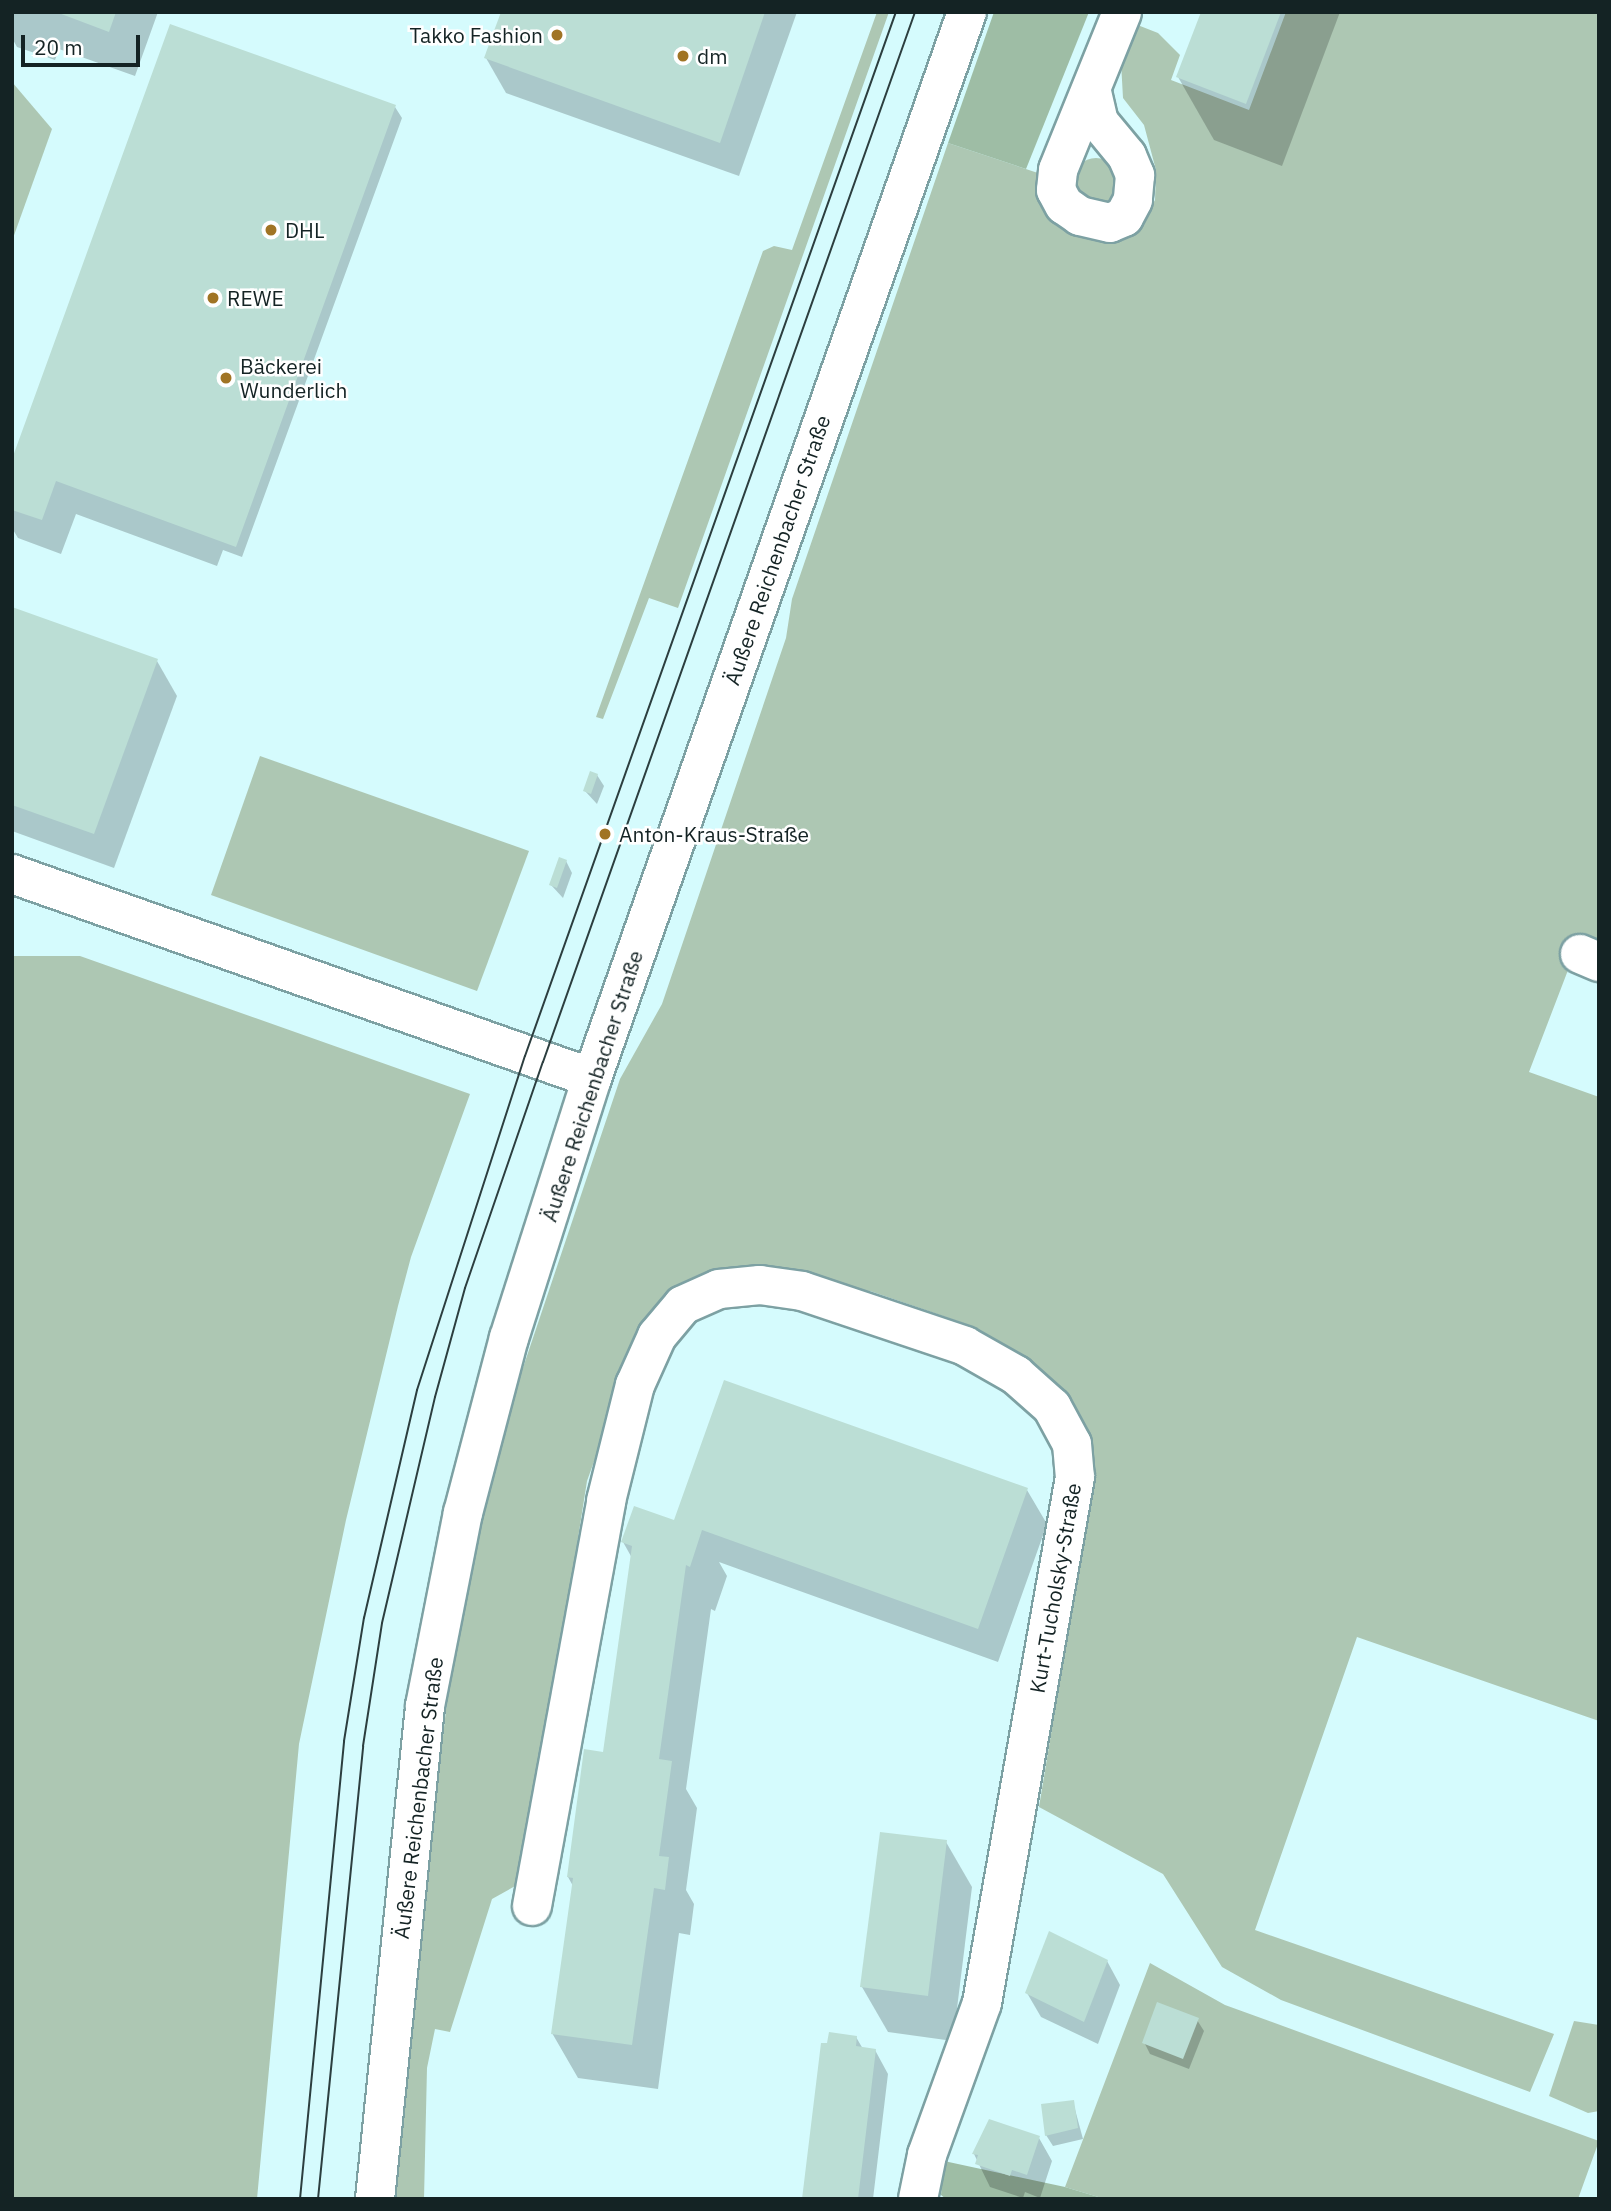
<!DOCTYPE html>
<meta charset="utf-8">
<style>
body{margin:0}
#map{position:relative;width:1611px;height:2211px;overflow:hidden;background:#d5fbfd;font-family:"IBM Plex Sans",sans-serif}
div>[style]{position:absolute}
.green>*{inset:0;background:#adc7b3}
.round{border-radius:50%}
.forest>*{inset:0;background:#9ebda5}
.shadow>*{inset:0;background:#0003}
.building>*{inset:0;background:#bbded5}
.roads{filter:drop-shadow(2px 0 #7da1a3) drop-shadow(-2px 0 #7da1a3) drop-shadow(0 2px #7da1a3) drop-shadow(0 -2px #7da1a3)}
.street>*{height:38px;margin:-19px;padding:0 19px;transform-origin:19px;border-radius:19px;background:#fff}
.secondary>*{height:38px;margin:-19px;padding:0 19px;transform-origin:19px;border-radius:19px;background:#fff}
.tram>*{height:2px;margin:-1px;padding:0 1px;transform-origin:1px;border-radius:1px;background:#2c3e3f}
.dots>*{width:19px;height:19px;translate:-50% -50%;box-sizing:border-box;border:4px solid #fff;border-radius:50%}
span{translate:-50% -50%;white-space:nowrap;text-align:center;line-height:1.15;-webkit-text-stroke:5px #fff;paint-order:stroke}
.poi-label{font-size:21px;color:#142324}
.right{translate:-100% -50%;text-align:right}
.left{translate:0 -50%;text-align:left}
.street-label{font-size:21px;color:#142324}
.frame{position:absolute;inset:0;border:14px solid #142324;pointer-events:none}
.scale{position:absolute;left:21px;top:35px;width:119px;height:32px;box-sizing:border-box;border:4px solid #142324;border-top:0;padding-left:9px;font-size:21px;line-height:24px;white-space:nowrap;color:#142324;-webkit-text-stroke:5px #fff;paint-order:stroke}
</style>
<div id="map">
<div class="green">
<div style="clip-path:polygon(877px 12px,889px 12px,678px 608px,649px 598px,603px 719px,596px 717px,763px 251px,774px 246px,792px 250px)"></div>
<div style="clip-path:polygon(1286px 12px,1599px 12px,1599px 950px,1578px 944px,1529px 1072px,1599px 1097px,1599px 1721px,1357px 1637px,1255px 1930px,1554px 2034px,1530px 2092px,1281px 2000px,1222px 1967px,1163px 1874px,1039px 1807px,1095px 1466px,1080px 1418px,1036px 1366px,975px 1327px,870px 1291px,837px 1290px,774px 1274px,639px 1337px,587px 1481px,524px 1881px,492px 1899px,450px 2032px,435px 2029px,427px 2068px,424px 2199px,390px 2199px,455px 1631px,493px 1457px,620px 1079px,662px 1004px,786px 638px,792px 599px,948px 143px,1041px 174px,1042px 198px,1050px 218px,1099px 242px,1120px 240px,1139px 226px,1155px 200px,1156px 170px,1144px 125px,1123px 98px,1121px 62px,1135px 24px,1158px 33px,1180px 55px,1171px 80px,1249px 110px)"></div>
<div style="clip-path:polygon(12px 82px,52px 129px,12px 241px)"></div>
<div class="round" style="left:1073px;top:158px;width:46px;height:46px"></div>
<div style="clip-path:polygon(260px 756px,529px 851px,477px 991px,211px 895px)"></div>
<div style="clip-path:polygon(12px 956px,80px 956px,470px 1094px,411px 1257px,398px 1306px,346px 1520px,299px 1744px,257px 2199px,12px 2199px)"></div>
<div style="clip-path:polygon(1150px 1963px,1225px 2005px,1599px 2141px,1578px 2199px,1105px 2199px,1065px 2187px)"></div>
<div style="clip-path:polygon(1574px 2021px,1599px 2025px,1599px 2111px,1588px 2113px,1549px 2096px)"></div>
</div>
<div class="forest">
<div style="clip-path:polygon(994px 12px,1089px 12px,1026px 169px,948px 143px)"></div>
<div style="clip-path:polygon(944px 2161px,1065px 2187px,1105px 2199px,946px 2199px,941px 2195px)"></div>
</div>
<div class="shadow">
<div style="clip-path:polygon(12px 12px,158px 12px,135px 76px,59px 49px,55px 60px,17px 47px,12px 38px)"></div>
<div style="clip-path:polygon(503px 12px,797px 12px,739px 176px,506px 93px,486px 58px)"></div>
<div style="clip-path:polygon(1202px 12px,1340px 12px,1282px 166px,1214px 140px,1178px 77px)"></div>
<div style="clip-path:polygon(395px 107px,402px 118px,242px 557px,223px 550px,217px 566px,76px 514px,61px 554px,18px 538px,12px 528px,12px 465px)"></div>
<div style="clip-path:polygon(12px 609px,157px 661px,177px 696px,114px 868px,12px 831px)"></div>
<div style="clip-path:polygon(597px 775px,604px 786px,597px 804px,585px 791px)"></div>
<div style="clip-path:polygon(566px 861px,572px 873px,563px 898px,551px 885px)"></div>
<div style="clip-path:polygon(1027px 1490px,1047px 1524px,998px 1662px,719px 1562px,727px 1576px,715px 1611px,711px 1609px,686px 1789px,697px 1808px,686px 1890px,694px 1904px,690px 1935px,679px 1933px,658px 2089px,578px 2078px,552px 2033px,573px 1886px,568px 1877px,605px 1754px,632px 1558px,623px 1542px,678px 1523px)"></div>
<div style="clip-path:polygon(946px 1842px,972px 1887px,953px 2041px,888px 2032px,862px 1987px)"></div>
<div style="clip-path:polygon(1107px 1961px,1120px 1985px,1098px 2044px,1041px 2017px,1027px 1993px)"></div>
<div style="clip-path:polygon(1197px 2020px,1204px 2031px,1189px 2069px,1150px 2054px,1144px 2042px)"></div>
<div style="clip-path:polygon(856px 2037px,863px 2049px,875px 2050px,888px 2074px,873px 2199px,804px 2199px)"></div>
<div style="clip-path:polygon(1073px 2102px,1083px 2139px,1053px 2146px,1046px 2135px)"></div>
<div style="clip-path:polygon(1039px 2138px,1052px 2161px,1040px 2198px,1025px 2192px,1023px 2198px,990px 2187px,974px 2154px)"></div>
</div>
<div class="building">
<div style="clip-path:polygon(56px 12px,116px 12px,109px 32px)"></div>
<div style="clip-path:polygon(501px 12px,765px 12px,720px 143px,484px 58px)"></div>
<div style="clip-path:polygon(1201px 12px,1281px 12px,1246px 104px,1176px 77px)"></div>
<div style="clip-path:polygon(170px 24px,396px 105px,236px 547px,56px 481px,42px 520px,12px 510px,12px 459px)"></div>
<div style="clip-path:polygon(12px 607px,158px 659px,94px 834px,12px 805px)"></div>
<div style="clip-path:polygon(590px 771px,598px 774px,591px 794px,583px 791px)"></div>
<div style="clip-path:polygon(559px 857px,567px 860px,557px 888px,549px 885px)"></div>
<div style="clip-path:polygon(724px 1380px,1028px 1488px,978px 1629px,702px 1530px,690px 1567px,686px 1565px,659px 1759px,672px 1761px,659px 1856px,669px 1857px,665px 1890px,654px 1888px,632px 2045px,551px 2034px,573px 1878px,567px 1877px,584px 1749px,603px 1752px,632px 1546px,621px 1542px,634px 1506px,674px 1520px)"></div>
<div style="clip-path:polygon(880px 1832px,947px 1840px,928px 1996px,860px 1987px)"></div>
<div style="clip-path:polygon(1049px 1931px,1108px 1960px,1084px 2022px,1025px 1993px)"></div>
<div style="clip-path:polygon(1157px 2002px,1199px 2018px,1183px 2059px,1142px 2043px)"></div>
<div style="clip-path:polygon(829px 2032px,857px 2036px,856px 2046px,876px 2049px,858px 2199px,802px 2199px,821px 2043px,827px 2043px)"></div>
<div style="clip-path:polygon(1074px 2100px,1078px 2128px,1045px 2136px,1041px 2104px)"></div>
<div style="clip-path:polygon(989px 2119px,1040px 2136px,1027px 2175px,1012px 2170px,1010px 2176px,975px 2164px,978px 2155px,972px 2154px)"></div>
</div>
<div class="roads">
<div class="street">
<div style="left:1092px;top:92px;width:31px;rotate:77deg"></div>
<div style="left:1099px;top:122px;width:44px;rotate:50.5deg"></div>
<div style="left:1127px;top:156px;width:21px;rotate:67deg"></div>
<div style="left:1135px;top:175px;width:25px;rotate:95deg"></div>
<div style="left:1133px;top:200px;width:19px;rotate:118deg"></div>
<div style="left:1124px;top:217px;width:15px;rotate:157deg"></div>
<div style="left:1110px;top:223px;width:31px;rotate:-167deg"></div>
<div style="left:1080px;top:216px;width:19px;rotate:-145deg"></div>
<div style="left:1064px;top:205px;width:17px;rotate:-118deg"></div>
<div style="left:1056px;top:190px;width:20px;rotate:-84deg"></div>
<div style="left:1058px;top:170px;width:170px;rotate:-67.9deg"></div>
<div style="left:12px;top:874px;width:615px;rotate:19.38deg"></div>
<div style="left:1580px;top:954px;width:21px;rotate:23deg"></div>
<div style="left:532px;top:1906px;width:412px;rotate:-79.6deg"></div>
<div style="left:606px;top:1501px;width:120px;rotate:-76deg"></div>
<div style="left:635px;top:1385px;width:54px;rotate:-65.8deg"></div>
<div style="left:657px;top:1336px;width:40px;rotate:-50deg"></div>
<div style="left:683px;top:1305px;width:39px;rotate:-24deg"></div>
<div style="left:719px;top:1289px;width:41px;rotate:-5.6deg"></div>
<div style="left:760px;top:1285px;width:42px;rotate:8.1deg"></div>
<div style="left:802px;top:1291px;width:172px;rotate:18.6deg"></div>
<div style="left:965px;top:1346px;width:59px;rotate:29.6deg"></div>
<div style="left:1016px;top:1375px;width:48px;rotate:41.6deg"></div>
<div style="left:1052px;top:1407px;width:42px;rotate:61.6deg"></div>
<div style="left:1072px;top:1444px;width:33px;rotate:85deg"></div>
<div style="left:1075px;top:1477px;width:534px;rotate:100.03deg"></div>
<div style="left:982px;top:2003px;width:162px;rotate:109.9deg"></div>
<div style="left:927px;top:2155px;width:45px;rotate:101.6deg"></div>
</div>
<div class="secondary">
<div style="left:375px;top:2199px;width:496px;rotate:-84.2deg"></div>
<div style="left:425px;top:1706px;width:197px;rotate:-78.9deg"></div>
<div style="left:463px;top:1513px;width:181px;rotate:-75.3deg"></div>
<div style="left:509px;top:1338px;width:273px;rotate:-72.3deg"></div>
<div style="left:592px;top:1078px;width:1130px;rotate:-70.62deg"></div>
</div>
</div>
<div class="tram">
<div style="left:300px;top:2199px;width:460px;rotate:-84.5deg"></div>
<div style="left:344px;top:1741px;width:125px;rotate:-80.8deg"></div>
<div style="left:364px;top:1618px;width:234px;rotate:-76.9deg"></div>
<div style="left:417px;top:1390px;width:351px;rotate:-72.1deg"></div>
<div style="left:525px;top:1056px;width:1108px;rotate:-70.44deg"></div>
<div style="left:318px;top:2199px;width:455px;rotate:-84.3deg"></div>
<div style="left:363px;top:1746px;width:124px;rotate:-81.2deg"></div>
<div style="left:382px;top:1623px;width:232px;rotate:-76.8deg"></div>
<div style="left:435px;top:1397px;width:113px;rotate:-74.6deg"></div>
<div style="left:465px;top:1288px;width:239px;rotate:-71deg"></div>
<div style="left:543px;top:1062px;width:1114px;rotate:-70.49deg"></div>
</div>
<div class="dots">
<div style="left:557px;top:35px;background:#a07424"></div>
<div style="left:683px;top:56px;background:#a07424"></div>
<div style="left:271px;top:230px;background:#a07424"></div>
<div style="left:213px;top:298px;background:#a07424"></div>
<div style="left:226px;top:378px;background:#a07424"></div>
<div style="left:605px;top:834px;background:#a07424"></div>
</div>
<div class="poi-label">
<span class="right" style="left:543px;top:35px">Takko Fashion</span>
<span class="left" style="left:697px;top:56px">dm</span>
<span class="left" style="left:285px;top:230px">DHL</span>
<span class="left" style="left:227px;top:298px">REWE</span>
<span class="left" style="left:240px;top:378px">Bäckerei<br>Wunderlich</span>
<span class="left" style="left:619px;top:834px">Anton-Kraus-Straße</span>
</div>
<div class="street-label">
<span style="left:777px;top:550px;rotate:-71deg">Äußere Reichenbacher Straße</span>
<span style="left:592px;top:1086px;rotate:-72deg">Äußere Reichenbacher Straße</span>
<span style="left:1055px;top:1588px;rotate:-80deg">Kurt-Tucholsky-Straße</span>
<span style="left:418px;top:1798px;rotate:-83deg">Äußere Reichenbacher Straße</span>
</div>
<div class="frame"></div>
<div class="scale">20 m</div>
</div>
